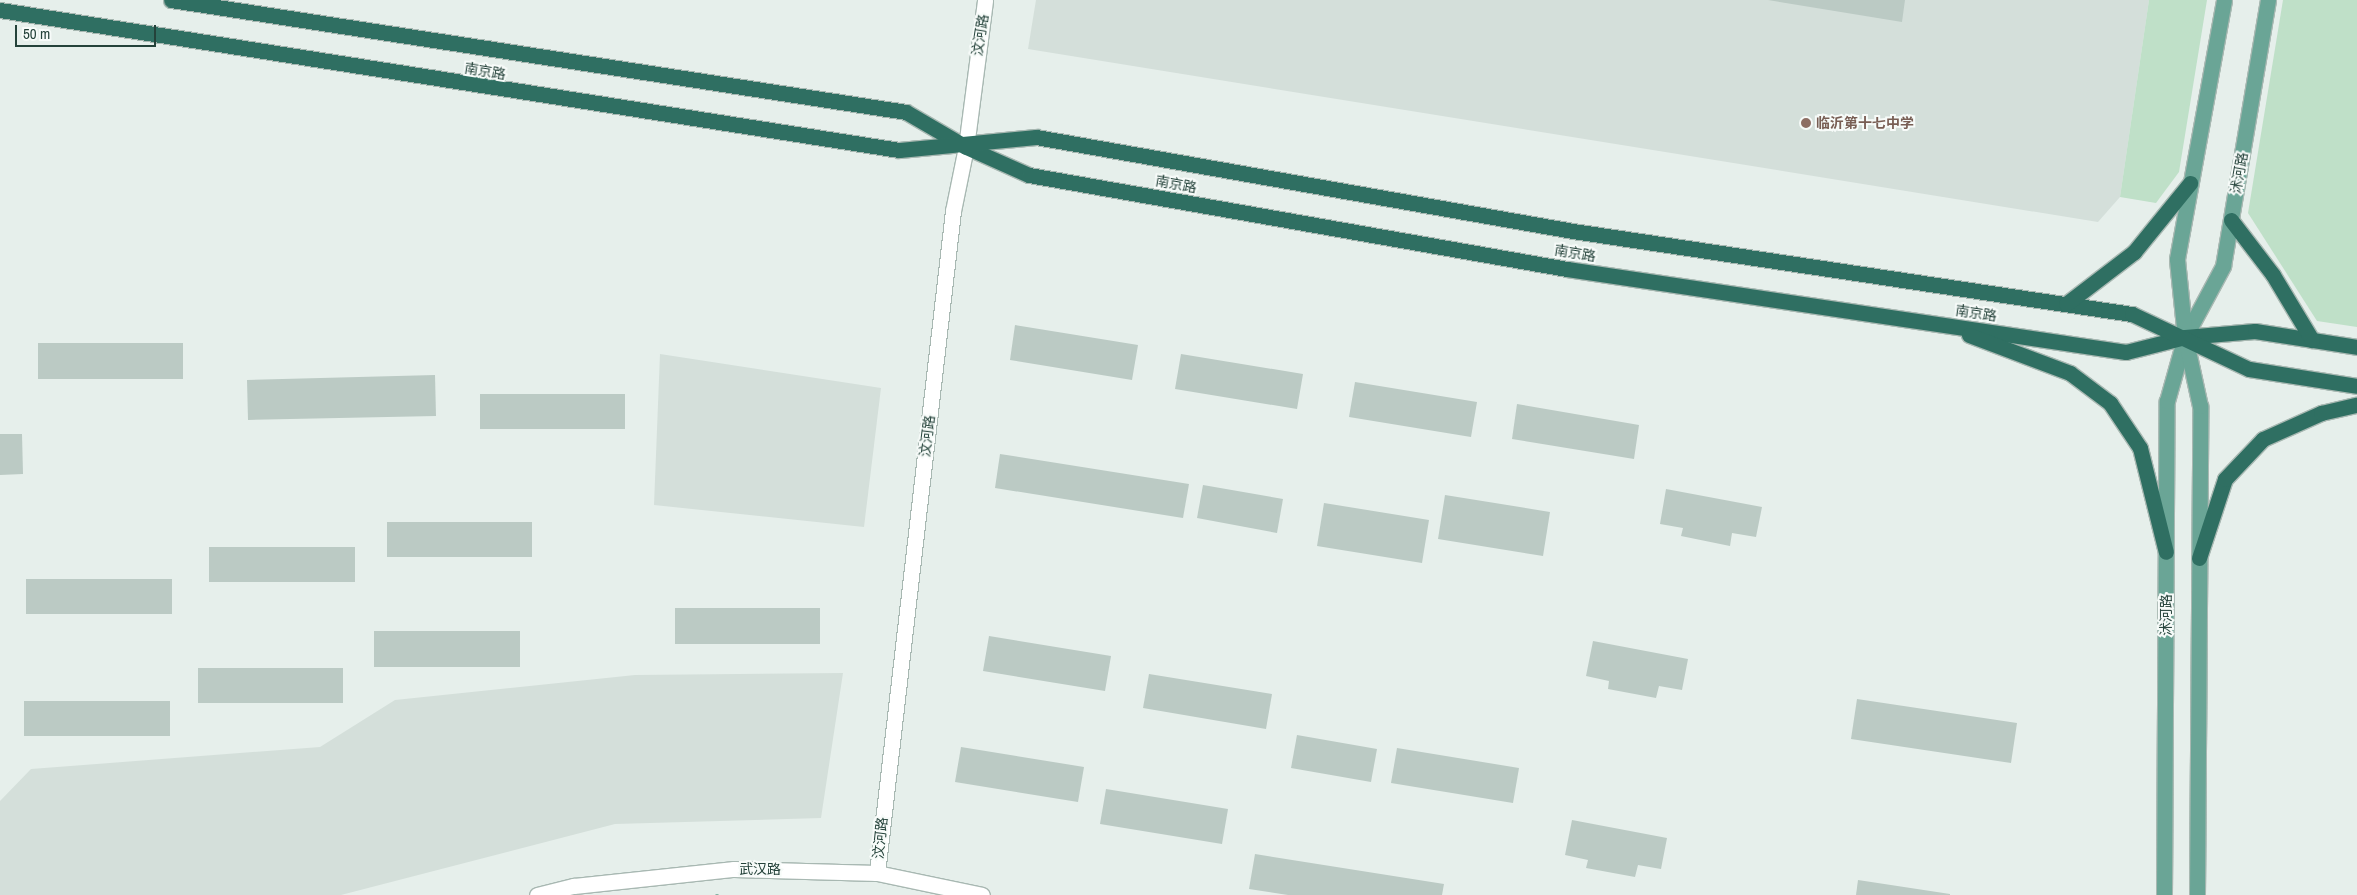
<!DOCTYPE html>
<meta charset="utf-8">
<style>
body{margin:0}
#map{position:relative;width:2357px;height:895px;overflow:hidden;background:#e6efeb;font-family:"Archivo Narrow","Noto Sans SC",sans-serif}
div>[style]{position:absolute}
.built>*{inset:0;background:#d4dfda}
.green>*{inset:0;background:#bfe0c8}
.building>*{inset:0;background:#bbcac4}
.path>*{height:3px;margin-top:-1.5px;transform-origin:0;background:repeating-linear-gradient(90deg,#86b3a5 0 2.5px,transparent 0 6.5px)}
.roads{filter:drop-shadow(1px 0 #a8b8b2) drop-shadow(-1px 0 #a8b8b2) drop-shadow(0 1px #a8b8b2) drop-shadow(0 -1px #a8b8b2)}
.minor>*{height:15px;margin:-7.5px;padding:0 7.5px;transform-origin:7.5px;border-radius:7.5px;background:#fff}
.major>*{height:15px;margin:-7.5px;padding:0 7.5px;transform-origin:7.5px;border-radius:7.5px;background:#6aa596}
.highway>*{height:15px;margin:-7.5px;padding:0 7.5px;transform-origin:7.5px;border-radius:7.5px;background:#2f6f62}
.dots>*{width:14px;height:14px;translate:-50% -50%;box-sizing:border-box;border:2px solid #f7fbf9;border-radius:50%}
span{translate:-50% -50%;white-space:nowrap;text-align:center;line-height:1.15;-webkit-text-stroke:4px #f7fbf9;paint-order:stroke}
.street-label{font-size:14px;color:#24423a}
.education-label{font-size:14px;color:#785e54;font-weight:700}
.left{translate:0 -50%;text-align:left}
.scale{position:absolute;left:15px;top:25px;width:141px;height:22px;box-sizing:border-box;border:2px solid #24423a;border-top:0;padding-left:6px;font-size:15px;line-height:18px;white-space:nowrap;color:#24423a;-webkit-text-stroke:4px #f7fbf9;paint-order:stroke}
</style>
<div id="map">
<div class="built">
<div style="clip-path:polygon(1036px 0,2149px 0,2120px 197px,2098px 222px,1028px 49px)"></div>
<div style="clip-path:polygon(660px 354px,881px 388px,864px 527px,654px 505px)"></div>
<div style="clip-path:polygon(843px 673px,821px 818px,615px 824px,341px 895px,0 895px,0 801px,31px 769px,320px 747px,395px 700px,635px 675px)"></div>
</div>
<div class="green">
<div style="clip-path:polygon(2149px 0,2207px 0,2179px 172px,2156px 203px,2120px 197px)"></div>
<div style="clip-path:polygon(2283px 0,2357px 0,2357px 327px,2317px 321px,2248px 213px)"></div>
</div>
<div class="building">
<div style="clip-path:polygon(1768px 0,1905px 0,1902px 22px)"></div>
<div style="clip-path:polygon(1015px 325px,1138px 345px,1132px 380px,1010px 360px)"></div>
<div style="clip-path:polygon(38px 343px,183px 343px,183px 379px,38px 379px)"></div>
<div style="clip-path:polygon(1181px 354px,1303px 374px,1297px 409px,1175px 389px)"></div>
<div style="clip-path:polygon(435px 375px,436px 416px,248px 420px,247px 380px)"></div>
<div style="clip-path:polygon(1355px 382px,1477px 402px,1471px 437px,1349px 417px)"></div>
<div style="clip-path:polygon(480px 394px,625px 394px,625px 429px,480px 429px)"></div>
<div style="clip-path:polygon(1517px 404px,1639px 425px,1634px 459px,1512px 439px)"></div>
<div style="clip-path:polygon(0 434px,22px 434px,23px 474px,0 475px)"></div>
<div style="clip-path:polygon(1000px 454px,1189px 484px,1183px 518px,995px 488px)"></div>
<div style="clip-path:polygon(1203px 485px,1283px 499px,1277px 533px,1197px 518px)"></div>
<div style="clip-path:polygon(1666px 489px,1762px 507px,1756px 537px,1732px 533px,1730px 546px,1681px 536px,1683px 528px,1660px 524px)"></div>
<div style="clip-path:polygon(1445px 495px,1550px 512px,1543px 556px,1438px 539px)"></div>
<div style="clip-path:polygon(1324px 503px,1429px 520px,1422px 563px,1317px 546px)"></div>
<div style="clip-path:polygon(387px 522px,532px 522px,532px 557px,387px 557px)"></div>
<div style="clip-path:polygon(209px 547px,355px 547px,355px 582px,209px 582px)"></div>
<div style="clip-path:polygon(26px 579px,172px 579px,172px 614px,26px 614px)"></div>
<div style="clip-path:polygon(675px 608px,820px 608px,820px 644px,675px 644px)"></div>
<div style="clip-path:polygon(374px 631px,520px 631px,520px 667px,374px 667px)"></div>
<div style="clip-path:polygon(989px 636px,1111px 656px,1105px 691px,983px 671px)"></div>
<div style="clip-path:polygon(1593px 641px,1688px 659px,1682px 690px,1659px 686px,1656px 698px,1608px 689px,1609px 681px,1586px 676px)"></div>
<div style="clip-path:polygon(198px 668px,343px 668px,343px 703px,198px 703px)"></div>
<div style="clip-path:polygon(1149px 674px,1272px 694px,1266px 729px,1143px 708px)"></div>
<div style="clip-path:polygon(1857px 699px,2017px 723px,2011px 763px,1851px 739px)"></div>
<div style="clip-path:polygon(24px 701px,170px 701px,170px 736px,24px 736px)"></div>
<div style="clip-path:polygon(1297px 735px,1377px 749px,1371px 782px,1291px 768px)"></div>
<div style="clip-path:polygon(961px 747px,1084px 767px,1078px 802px,955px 782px)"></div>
<div style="clip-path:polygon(1397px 748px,1519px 768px,1513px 803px,1391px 783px)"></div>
<div style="clip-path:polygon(1106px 789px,1228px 809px,1222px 844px,1100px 824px)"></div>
<div style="clip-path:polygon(1572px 820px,1667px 838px,1661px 869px,1638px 865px,1635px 877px,1586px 868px,1588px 860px,1565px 855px)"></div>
<div style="clip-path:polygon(1255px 854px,1444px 884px,1442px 895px,1288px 895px,1249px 889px)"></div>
<div style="clip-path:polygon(1858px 880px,1950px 894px,1950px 895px,1856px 895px)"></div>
</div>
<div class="path">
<div style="left:717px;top:893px;width:2px;rotate:90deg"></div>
</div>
<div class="roads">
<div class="minor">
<div style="left:877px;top:873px;width:666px;rotate:-83.45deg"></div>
<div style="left:953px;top:211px;width:65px;rotate:-78.5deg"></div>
<div style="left:966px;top:147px;width:148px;rotate:-82.6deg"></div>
<div style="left:537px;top:895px;width:38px;rotate:-14deg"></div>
<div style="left:574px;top:886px;width:161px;rotate:-6.1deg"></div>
<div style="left:734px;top:869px;width:143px;rotate:1.6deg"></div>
<div style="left:877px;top:873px;width:107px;rotate:11.8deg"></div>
</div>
<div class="major">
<div style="left:2164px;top:895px;width:494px;rotate:-89.7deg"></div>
<div style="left:2167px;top:401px;width:66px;rotate:-74.3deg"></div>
<div style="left:2185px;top:337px;width:81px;rotate:-61.8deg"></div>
<div style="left:2223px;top:266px;width:270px;rotate:-80.4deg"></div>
<div style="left:2197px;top:895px;width:489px;rotate:-89.6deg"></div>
<div style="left:2200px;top:406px;width:71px;rotate:-102.3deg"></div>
<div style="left:2185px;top:337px;width:78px;rotate:-95.9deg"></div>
<div style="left:2177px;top:259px;width:263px;rotate:-79.7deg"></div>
</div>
<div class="highway">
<div style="left:171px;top:0;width:743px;rotate:8.66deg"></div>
<div style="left:906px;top:112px;width:69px;rotate:30.3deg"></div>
<div style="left:966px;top:147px;width:69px;rotate:24deg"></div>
<div style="left:1029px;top:175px;width:546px;rotate:9.91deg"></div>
<div style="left:1567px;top:269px;width:565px;rotate:8.45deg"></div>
<div style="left:2126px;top:352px;width:61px;rotate:-14.3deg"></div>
<div style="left:2185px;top:337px;width:70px;rotate:-4.9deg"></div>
<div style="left:2255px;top:331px;width:103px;rotate:8.9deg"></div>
<div style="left:0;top:10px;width:910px;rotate:8.85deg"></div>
<div style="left:899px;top:150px;width:138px;rotate:-5.4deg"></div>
<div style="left:1036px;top:137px;width:545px;rotate:9.93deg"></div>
<div style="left:1573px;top:231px;width:565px;rotate:8.45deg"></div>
<div style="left:2132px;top:314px;width:129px;rotate:25.2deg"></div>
<div style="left:2249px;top:369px;width:109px;rotate:8.9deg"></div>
<div style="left:2231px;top:220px;width:69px;rotate:52.6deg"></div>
<div style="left:2273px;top:275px;width:76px;rotate:59deg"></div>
<div style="left:2066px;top:304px;width:86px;rotate:-37.4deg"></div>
<div style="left:2134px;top:252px;width:89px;rotate:-50.9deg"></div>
<div style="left:1969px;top:335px;width:108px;rotate:20.6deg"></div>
<div style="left:2070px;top:373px;width:50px;rotate:36.9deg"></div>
<div style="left:2110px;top:403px;width:54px;rotate:56.3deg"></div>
<div style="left:2140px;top:448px;width:107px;rotate:76deg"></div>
<div style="left:2199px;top:558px;width:83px;rotate:-71.8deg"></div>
<div style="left:2225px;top:479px;width:55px;rotate:-46.5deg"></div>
<div style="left:2263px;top:439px;width:64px;rotate:-24.1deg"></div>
<div style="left:2321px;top:413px;width:37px;rotate:-13deg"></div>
</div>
</div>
<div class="dots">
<div style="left:1806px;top:123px;background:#8d6e63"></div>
</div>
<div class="street-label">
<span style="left:980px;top:35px;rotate:-81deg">汶河路</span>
<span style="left:485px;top:71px;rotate:9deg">南京路</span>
<span style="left:2239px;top:173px;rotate:-80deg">沭河路</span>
<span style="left:1176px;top:184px;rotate:10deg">南京路</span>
<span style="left:1575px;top:253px;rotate:9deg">南京路</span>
<span style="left:1976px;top:313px;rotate:8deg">南京路</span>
<span style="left:927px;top:436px;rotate:-83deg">汶河路</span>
<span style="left:2166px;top:615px;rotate:-90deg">沭河路</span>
<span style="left:880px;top:838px;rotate:-84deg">汶河路</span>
<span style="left:760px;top:869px">武汉路</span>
</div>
<div class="education-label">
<span class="left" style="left:1816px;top:123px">临沂第十七中学</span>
</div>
<div class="scale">50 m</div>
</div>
